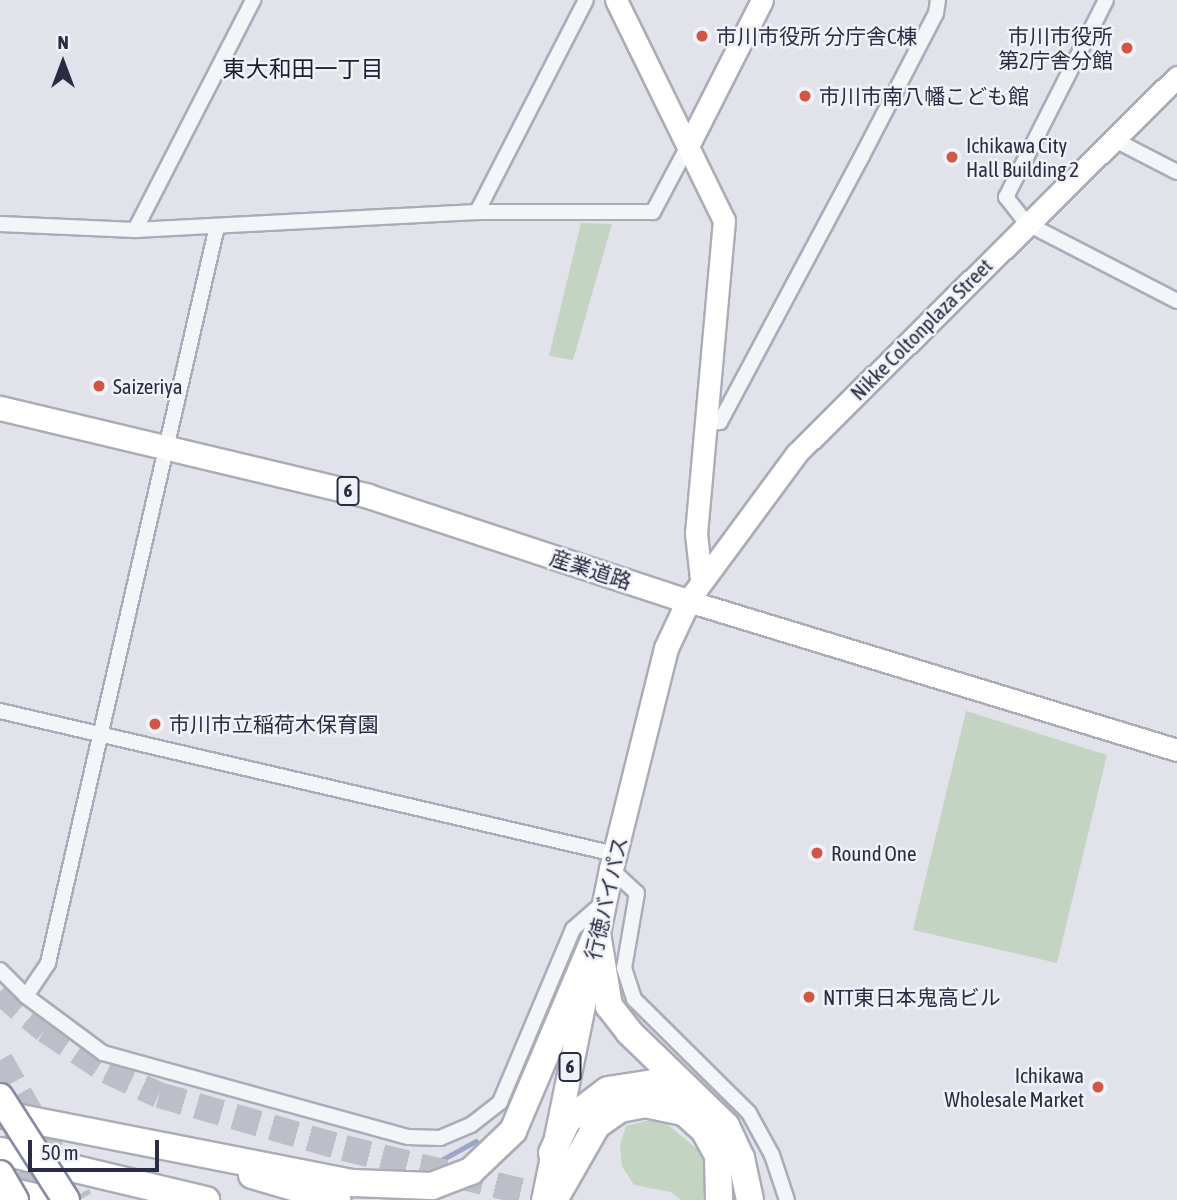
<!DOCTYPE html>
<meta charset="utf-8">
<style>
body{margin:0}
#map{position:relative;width:1177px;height:1200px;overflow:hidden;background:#e2e3ea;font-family:"Asap Condensed","Noto Sans JP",sans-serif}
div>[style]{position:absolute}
.green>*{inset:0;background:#c3d4c3}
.stream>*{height:5px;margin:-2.5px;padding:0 2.5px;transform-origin:2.5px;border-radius:2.5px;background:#9ca6cb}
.highway-tunnel>*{height:26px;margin-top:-13px;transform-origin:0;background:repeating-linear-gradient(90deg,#bdbec8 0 26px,transparent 0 39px)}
.roads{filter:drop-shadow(2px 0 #aaacb8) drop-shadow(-2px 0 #aaacb8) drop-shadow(0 2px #aaacb8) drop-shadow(0 -2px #aaacb8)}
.street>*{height:14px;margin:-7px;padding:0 7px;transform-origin:7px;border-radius:7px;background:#f4f5f8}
.secondary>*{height:21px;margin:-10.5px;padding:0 10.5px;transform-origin:10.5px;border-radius:10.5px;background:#fff}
.primary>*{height:23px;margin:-11.5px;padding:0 11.5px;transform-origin:11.5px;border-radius:11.5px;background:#fff}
.highway>*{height:26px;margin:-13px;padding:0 13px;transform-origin:13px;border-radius:13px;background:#fff}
.bridges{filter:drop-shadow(2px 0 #898ca1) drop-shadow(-2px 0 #898ca1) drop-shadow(0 2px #898ca1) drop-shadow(0 -2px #898ca1)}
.highway-bridge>*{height:26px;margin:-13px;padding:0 13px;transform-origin:13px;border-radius:13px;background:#fff}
.dots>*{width:19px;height:19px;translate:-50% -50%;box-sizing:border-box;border:4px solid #f1f2f8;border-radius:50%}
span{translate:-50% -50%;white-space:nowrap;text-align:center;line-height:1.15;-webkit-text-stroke:5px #f1f2f8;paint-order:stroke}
.shield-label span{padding:2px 5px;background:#f1f2f8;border:2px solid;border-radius:5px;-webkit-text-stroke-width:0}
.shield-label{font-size:19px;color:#292c42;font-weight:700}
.poi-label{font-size:21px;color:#292c42}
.left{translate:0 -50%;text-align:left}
.right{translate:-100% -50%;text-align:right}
.street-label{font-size:21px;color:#292c42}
.neighbourhood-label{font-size:23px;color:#1c1d33}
.north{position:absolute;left:28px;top:28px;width:70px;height:70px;-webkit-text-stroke:5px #f1f2f8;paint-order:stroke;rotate:0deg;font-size:19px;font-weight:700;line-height:28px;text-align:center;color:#292c42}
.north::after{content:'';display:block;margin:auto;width:24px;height:32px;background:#292c42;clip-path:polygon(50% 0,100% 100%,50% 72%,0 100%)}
.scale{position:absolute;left:28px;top:1140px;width:131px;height:32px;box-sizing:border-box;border:4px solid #292c42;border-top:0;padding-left:9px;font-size:21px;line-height:24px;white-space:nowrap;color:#292c42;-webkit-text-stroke:5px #f1f2f8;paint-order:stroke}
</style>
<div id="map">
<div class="green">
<div style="clip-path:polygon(581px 223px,612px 224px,573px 360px,549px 356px)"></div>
<div style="clip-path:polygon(966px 711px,1107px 755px,1057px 963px,913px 930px)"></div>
<div style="clip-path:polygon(650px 1120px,666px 1123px,698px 1150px,708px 1166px,707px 1200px,681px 1200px,671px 1192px,634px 1185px,622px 1166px,620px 1145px,626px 1126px)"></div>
</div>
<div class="stream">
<div style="left:432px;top:1165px;width:50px;rotate:-28.6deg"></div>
</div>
<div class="highway-tunnel">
<div style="left:0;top:992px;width:59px;rotate:40.2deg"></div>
<div style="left:45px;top:1030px;width:74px;rotate:33.5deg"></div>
<div style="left:107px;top:1071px;width:57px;rotate:24.8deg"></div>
<div style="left:159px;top:1095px;width:192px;rotate:16deg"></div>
<div style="left:344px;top:1148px;width:219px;rotate:13.7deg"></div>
<div style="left:0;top:1060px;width:161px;rotate:60.3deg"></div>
<div style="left:0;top:1138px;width:71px;rotate:60.6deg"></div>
</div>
<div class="roads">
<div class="street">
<div style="left:1106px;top:0;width:221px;rotate:116.9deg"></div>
<div style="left:1006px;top:197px;width:33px;rotate:52deg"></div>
<div style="left:1026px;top:223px;width:170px;rotate:27.3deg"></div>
<div style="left:1113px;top:139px;width:72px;rotate:27.3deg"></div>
<div style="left:477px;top:212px;width:238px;rotate:-62.8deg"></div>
<div style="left:0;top:224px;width:135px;rotate:2.5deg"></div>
<div style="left:135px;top:230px;width:342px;rotate:-3deg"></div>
<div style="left:477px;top:212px;width:176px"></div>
<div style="left:653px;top:212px;width:77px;rotate:-62.1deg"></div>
<div style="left:135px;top:230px;width:259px;rotate:-62.8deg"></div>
<div style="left:707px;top:423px;width:13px;rotate:-4deg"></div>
<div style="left:720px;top:422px;width:302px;rotate:-61.9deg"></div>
<div style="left:862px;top:156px;width:161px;rotate:-62.6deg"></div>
<div style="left:936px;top:13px;width:13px;rotate:-81deg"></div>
<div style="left:0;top:711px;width:631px;rotate:13.09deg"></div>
<div style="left:611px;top:869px;width:35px;rotate:43deg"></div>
<div style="left:637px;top:893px;width:76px;rotate:99.8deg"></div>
<div style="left:624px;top:968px;width:33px;rotate:72deg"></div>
<div style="left:634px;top:999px;width:162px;rotate:44.7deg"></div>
<div style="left:749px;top:1113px;width:48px;rotate:61.3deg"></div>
<div style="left:772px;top:1155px;width:47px;rotate:71.6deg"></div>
<div style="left:0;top:970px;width:37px;rotate:45deg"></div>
<div style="left:26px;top:996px;width:96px;rotate:36.5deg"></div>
<div style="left:103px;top:1053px;width:316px;rotate:15.4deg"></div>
<div style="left:408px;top:1137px;width:32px;rotate:2deg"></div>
<div style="left:440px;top:1138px;width:34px;rotate:-23deg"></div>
<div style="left:471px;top:1125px;width:37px;rotate:-38deg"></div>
<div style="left:500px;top:1102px;width:188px;rotate:-67.1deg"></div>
<div style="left:573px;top:929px;width:41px;rotate:-41.1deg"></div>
<div style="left:26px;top:996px;width:40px;rotate:-56deg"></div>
<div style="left:48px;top:963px;width:756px;rotate:-77.08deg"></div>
</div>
<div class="secondary">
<div style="left:616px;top:0;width:245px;rotate:63.9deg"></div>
<div style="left:724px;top:220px;width:314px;rotate:95.1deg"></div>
<div style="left:696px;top:533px;width:46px;rotate:83.8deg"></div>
<div style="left:1177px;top:77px;width:535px;rotate:135.3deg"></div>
<div style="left:797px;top:453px;width:184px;rotate:126.4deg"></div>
<div style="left:688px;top:601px;width:511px;rotate:16.95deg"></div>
<div style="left:689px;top:144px;width:161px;rotate:-63.1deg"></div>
</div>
<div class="primary">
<div style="left:0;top:408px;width:378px;rotate:13.4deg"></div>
<div style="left:368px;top:496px;width:337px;rotate:18.2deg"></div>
<div style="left:688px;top:601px;width:52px;rotate:115.1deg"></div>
<div style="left:666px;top:648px;width:228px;rotate:104deg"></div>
<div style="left:611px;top:869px;width:338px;rotate:101.6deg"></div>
</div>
<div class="highway">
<div style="left:597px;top:933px;width:74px;rotate:80.7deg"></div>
<div style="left:609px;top:1006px;width:33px;rotate:52deg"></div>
<div style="left:629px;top:1032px;width:135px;rotate:44.1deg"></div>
<div style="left:726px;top:1126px;width:35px;rotate:65deg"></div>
<div style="left:741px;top:1158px;width:43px;rotate:77.9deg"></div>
<div style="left:0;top:1114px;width:360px;rotate:11.1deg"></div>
<div style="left:353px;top:1183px;width:79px;rotate:2.2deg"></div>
<div style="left:432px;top:1186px;width:42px;rotate:-21deg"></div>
<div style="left:471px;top:1171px;width:58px;rotate:-43.6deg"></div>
<div style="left:513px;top:1131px;width:215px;rotate:-67deg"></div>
<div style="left:0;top:1151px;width:212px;rotate:13.4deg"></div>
<div style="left:552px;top:1153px;width:35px;rotate:-65deg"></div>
<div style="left:567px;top:1121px;width:51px;rotate:-37.1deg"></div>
<div style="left:608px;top:1090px;width:47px;rotate:-8.7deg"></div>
<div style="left:654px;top:1083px;width:42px;rotate:18deg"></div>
<div style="left:252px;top:1175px;width:89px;rotate:16.4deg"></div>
<div style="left:0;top:1189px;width:49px;rotate:12.9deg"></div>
<div style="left:554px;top:1200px;width:86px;rotate:-60.2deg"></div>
<div style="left:597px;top:1125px;width:28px;rotate:-35deg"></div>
<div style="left:620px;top:1109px;width:25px;rotate:-11deg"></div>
<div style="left:645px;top:1104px;width:40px;rotate:12deg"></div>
<div style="left:684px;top:1112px;width:27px;rotate:42deg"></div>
<div style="left:704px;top:1130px;width:29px;rotate:61deg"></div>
<div style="left:718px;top:1155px;width:45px;rotate:88.7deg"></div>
</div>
</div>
<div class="bridges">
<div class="highway-bridge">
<div style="left:0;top:1097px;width:122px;rotate:57.3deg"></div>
<div style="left:0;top:1174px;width:30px;rotate:60deg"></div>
</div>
</div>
<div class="dots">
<div style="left:702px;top:36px;background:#d05646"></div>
<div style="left:1127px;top:48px;background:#d05646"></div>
<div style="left:805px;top:96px;background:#d05646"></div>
<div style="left:952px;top:157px;background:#d05646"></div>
<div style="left:99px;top:386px;background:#d05646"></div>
<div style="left:155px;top:724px;background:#d05646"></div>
<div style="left:817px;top:853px;background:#d05646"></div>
<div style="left:809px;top:997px;background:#d05646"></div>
<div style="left:1098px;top:1087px;background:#d05646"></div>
</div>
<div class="shield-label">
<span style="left:348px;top:491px">6</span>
<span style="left:570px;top:1067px">6</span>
</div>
<div class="poi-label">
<span class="left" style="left:716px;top:36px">市川市役所 分庁舎C棟</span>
<span class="right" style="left:1113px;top:48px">市川市役所<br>第2庁舎分館</span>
<span class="left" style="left:819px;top:96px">市川市南八幡こども館</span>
<span class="left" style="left:966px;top:157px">Ichikawa City<br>Hall Building 2</span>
<span class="left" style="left:113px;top:386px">Saizeriya</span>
<span class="left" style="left:169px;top:724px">市川市立稲荷木保育園</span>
<span class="left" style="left:831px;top:853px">Round One</span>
<span class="left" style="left:823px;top:997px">NTT東日本鬼高ビル</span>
<span class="right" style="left:1084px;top:1087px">Ichikawa<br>Wholesale Market</span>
</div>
<div class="street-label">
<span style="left:921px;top:329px;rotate:-45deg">Nikke Coltonplaza Street</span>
<span style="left:591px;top:569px;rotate:18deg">産業道路</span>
<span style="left:606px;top:898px;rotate:-77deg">行徳バイパス</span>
</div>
<div class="neighbourhood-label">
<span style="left:303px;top:69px">東大和田一丁目</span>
</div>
<div class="north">N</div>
<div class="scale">50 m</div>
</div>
